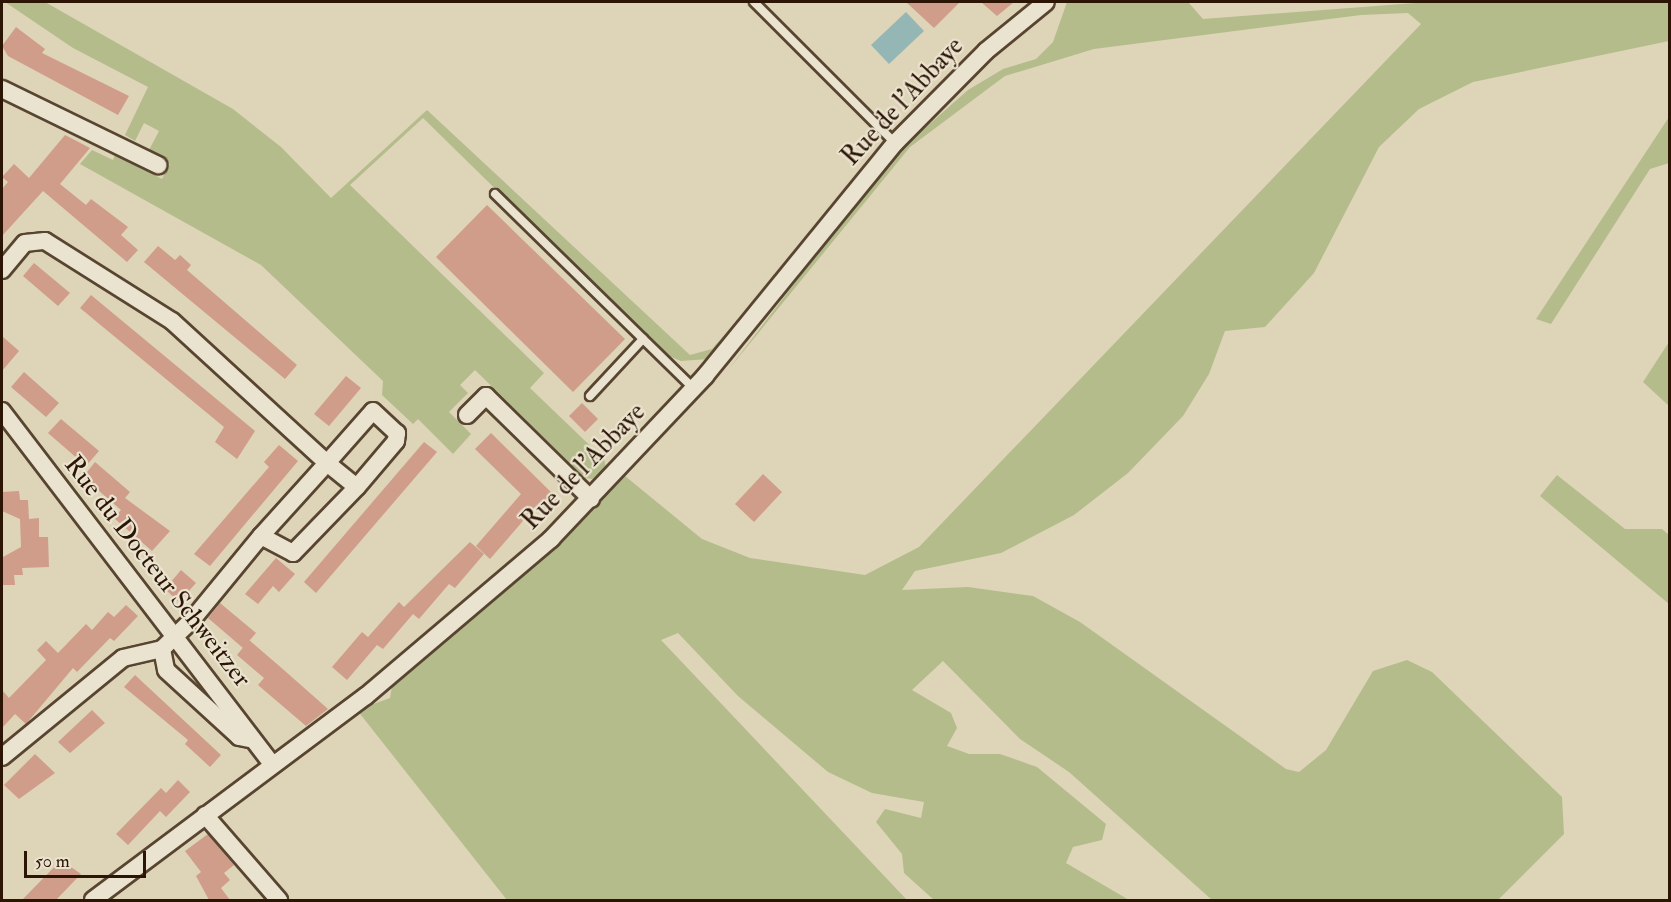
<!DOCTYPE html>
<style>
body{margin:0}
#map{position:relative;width:1671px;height:902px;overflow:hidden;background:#ded4b7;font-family:"IM FELL Double Pica",serif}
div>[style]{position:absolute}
.green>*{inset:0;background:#b4bc8c}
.water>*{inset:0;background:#94b7b5}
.building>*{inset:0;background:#cf9d8a}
.roads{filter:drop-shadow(2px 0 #584531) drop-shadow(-2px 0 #584531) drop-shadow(0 2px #584531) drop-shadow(0 -2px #584531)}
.service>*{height:8px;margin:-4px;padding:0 4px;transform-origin:4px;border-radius:4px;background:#eae3d0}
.minor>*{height:16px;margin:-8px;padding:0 8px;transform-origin:8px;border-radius:8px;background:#eae3d0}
span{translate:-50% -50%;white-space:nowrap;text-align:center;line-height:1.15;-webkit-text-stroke:4.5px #eae3d0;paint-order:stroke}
.street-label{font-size:26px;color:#2c1504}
.frame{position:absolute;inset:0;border:3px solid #2c1504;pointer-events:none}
.scale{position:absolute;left:24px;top:851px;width:122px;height:27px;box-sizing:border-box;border:3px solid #2c1504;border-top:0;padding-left:8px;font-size:18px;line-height:21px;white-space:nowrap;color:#2c1504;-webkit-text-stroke:4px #eae3d0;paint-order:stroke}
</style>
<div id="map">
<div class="green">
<div style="clip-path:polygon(5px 2px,45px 2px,233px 109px,281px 147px,331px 198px,427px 110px,690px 355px,712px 349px,782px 270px,709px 359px,681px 361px,664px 354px,423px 118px,350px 185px,544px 373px,530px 388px,604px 459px,606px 468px,592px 479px,585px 478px,475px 370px,460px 385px,468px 393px,449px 412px,471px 434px,453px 454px,418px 419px,413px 424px,382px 395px,383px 381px,261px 265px,80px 164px,92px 150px,113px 160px,115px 155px,162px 179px,170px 164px,148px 152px,159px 131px,144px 123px,135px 141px,125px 135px,148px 87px,73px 48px)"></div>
<div style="clip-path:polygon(1067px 2px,1188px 2px,1203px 19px,1429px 2px,1669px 2px,1669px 41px,1473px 82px,1419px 109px,1379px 147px,1314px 273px,1265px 327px,1225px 331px,1209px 374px,1183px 416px,1128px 473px,1074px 515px,1001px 553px,915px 571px,902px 590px,968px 587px,1033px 596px,1080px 622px,1286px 769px,1299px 772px,1326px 750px,1373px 671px,1407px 660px,1432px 672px,1562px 797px,1564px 834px,1498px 900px,1212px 900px,1069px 772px,1020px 739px,943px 661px,912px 690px,951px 713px,957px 728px,947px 746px,969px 754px,1000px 754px,1037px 767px,1106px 824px,1102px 840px,1073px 847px,1066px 863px,1129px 900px,934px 900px,904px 873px,902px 854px,876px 822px,885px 809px,921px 818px,924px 802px,872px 793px,828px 772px,738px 696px,678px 633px,661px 640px,907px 900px,507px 900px,357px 710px,390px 698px,393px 681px,505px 591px,625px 476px,702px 539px,750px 558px,865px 575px,919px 547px,1421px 24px,1408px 13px,1361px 15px,1094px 49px,1005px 76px,910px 147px,728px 370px,891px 158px,968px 90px,1003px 69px,1036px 59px,1053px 42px)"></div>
<div style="clip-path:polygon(1669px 117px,1669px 163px,1650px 169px,1551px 324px,1536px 319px)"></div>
<div style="clip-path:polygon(1669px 342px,1669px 406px,1643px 382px)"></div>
<div style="clip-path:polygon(1557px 475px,1625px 529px,1662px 529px,1669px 535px,1669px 604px,1540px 496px)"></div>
</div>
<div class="water">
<div style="clip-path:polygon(906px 12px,924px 31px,889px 64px,871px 45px)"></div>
</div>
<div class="building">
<div style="clip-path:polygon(906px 2px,960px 2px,934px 28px)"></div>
<div style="clip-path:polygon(981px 2px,1014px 2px,997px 16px)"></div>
<div style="clip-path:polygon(16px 27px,45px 49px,42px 53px,129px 96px,118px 115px,8px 56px,2px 46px)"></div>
<div style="clip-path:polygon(65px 135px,90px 148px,60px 184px,86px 205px,91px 199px,128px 227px,121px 235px,138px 250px,127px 262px,43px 191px,2px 236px,2px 189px,8px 182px,2px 177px,14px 164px,29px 178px)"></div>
<div style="clip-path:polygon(487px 205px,625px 339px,573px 392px,436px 257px)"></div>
<div style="clip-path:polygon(158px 246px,175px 260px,180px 255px,191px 265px,187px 270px,297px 365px,285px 379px,144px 262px)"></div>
<div style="clip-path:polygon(34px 263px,70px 293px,58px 306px,23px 276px)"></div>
<div style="clip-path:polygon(91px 295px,255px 431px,237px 459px,215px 442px,224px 427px,80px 308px)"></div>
<div style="clip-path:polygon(2px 336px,19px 351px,2px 371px)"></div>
<div style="clip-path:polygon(24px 372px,59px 403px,46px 417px,11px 387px)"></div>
<div style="clip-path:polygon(346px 376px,361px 388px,329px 426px,314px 414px)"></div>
<div style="clip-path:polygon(582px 403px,598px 419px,585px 432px,569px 416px)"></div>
<div style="clip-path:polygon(61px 419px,99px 451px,86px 466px,48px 433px)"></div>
<div style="clip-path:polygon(491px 433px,558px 499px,543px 515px,535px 507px,490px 559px,476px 546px,521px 494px,475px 449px)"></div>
<div style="clip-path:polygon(424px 442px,437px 452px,316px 593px,304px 582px)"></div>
<div style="clip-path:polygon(279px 445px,298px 461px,210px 566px,194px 554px,269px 467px,264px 462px)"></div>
<div style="clip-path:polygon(95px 462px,130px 492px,125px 498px,170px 531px,152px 551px,114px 518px,121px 510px,83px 477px)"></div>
<div style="clip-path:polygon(763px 474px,782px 492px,754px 522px,735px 504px)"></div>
<div style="clip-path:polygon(19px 491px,20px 500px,28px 500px,29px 519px,39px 518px,39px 537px,48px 537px,49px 567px,22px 568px,23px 575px,14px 575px,15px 585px,2px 585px,3px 557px,21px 547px,20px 519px,2px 511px,2px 492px)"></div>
<div style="clip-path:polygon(470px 542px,484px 554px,455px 588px,449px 584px,419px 619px,413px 614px,383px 649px,377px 645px,347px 680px,332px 667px,362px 632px,368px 637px,399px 602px,404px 607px)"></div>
<div style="clip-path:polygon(276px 558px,295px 574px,279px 592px,273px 586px,258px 604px,245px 594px)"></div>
<div style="clip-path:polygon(181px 570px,196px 583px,179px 602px,165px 589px)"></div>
<div style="clip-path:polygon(220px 603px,256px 633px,243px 648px,208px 618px)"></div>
<div style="clip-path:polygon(126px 605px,138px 616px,114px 641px,110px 638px,77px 672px,73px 668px,26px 724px,15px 714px,2px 728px,2px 690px,9px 698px,46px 660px,37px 650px,46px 641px,58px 653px,86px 624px,92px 630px,108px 612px,114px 617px)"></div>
<div style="clip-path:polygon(249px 640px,285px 671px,328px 709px,306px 726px,258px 685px,264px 678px,237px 655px)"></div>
<div style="clip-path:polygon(135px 675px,221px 755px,210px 767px,185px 744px,188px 740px,124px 687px)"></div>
<div style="clip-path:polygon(92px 710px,105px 723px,70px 753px,58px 742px)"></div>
<div style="clip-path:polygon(35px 754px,55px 773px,19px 799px,4px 785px)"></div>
<div style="clip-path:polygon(178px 780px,190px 792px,166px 817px,160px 811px,128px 845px,116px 834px,161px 788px,166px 793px)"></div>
<div style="clip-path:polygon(208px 834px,234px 865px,224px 873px,230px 880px,221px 888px,230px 900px,209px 900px,196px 876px,201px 872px,185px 851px)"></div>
<div style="clip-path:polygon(61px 860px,81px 874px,56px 900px,22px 900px)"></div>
</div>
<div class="roads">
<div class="service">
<div style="left:754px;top:2px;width:199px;rotate:45deg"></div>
<div style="left:495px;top:194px;width:279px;rotate:44.4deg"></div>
<div style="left:590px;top:396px;width:78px;rotate:-47.1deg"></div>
</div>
<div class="minor">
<div style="left:2px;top:89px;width:174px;rotate:26deg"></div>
<div style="left:2px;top:270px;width:35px;rotate:-50deg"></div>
<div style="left:25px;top:243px;width:20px;rotate:-6deg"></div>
<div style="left:45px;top:241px;width:150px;rotate:32.2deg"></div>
<div style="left:172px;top:321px;width:210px;rotate:42.5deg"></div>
<div style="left:327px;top:463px;width:69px;rotate:-48.5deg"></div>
<div style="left:373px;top:411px;width:33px;rotate:43deg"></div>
<div style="left:397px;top:433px;width:8px;rotate:97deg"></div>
<div style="left:396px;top:441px;width:60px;rotate:130.3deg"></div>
<div style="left:2px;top:411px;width:444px;rotate:52.6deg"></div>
<div style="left:467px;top:415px;width:27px;rotate:-45deg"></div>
<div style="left:486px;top:396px;width:147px;rotate:44.4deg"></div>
<div style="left:162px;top:649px;width:21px;rotate:79deg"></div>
<div style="left:166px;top:670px;width:99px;rotate:42.5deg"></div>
<div style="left:239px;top:737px;width:10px;rotate:11deg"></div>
<div style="left:2px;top:757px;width:156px;rotate:-39.3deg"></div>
<div style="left:123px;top:658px;width:40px;rotate:-13deg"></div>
<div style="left:162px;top:649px;width:42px;rotate:-44deg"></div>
<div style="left:192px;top:620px;width:109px;rotate:-50.6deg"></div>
<div style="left:261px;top:536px;width:98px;rotate:-47.9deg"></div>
<div style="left:327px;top:463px;width:38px;rotate:39deg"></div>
<div style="left:357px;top:487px;width:92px;rotate:134.1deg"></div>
<div style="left:293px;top:553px;width:36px;rotate:-152deg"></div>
<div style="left:205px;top:815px;width:113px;rotate:49deg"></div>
<div style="left:93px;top:900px;width:341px;rotate:-36.8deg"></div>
<div style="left:366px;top:696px;width:243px;rotate:-40.3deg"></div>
<div style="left:551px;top:539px;width:224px;rotate:-46.6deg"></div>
<div style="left:705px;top:376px;width:301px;rotate:-50.8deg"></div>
<div style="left:895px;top:143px;width:129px;rotate:-45.3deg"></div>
<div style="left:986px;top:51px;width:77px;rotate:-39.2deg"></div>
</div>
</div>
<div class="street-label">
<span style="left:903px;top:102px;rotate:-47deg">Rue de l'Abbaye</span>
<span style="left:584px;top:467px;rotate:-46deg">Rue de l'Abbaye</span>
<span style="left:157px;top:572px;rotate:52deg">Rue du Docteur Schweitzer</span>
</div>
<div class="frame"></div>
<div class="scale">50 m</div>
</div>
